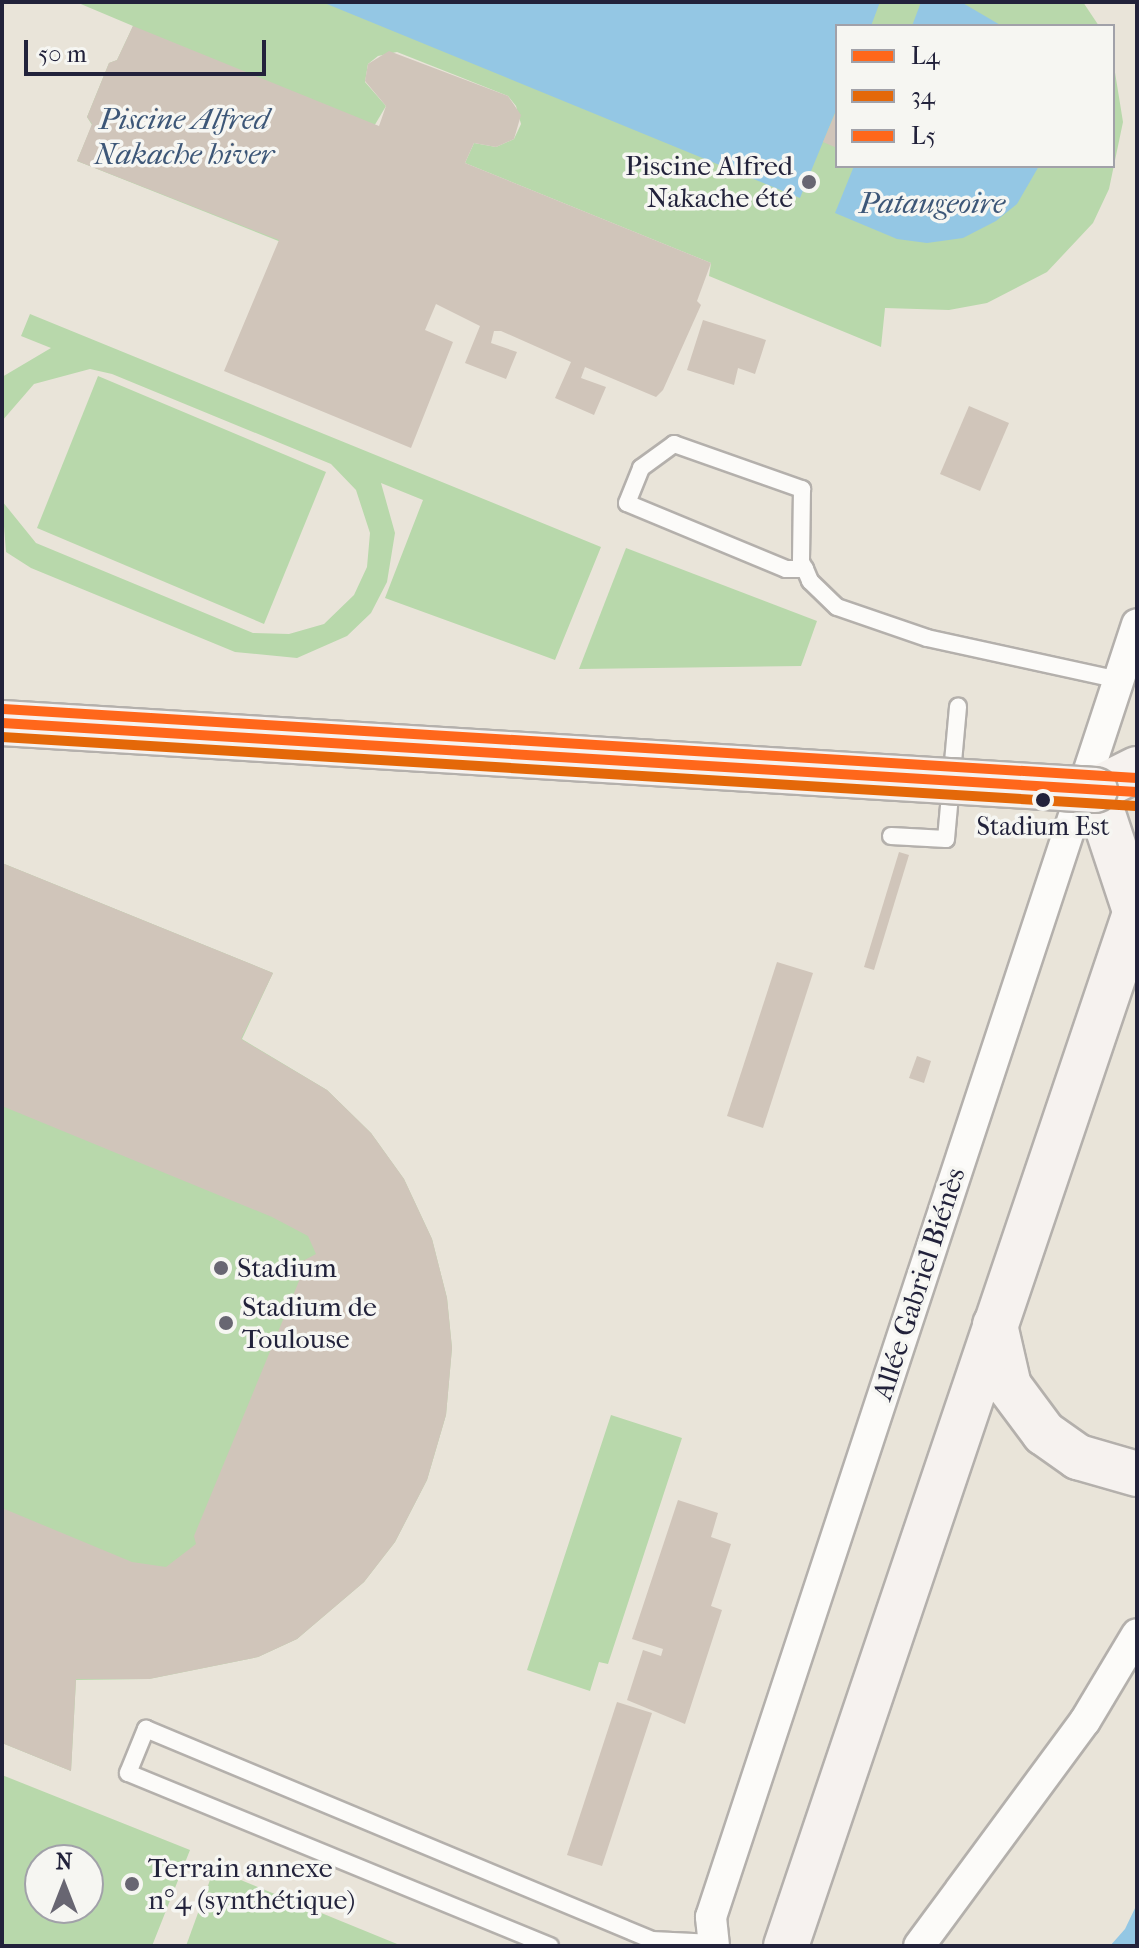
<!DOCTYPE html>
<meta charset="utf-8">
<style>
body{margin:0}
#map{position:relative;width:1139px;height:1948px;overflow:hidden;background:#e9e4d9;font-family:"IM FELL French Canon",serif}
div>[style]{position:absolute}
.green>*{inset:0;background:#b8d8ab}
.water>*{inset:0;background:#94c7e4}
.building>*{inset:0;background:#d0c5ba}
.roads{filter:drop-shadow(2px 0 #b4b0ac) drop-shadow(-2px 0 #b4b0ac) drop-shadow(0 2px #b4b0ac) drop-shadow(0 -2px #b4b0ac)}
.service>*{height:16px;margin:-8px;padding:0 8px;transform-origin:8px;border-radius:8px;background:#fcfbf9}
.minor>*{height:30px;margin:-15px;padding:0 15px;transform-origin:15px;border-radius:15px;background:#fcfbf9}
.secondary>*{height:44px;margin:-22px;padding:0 22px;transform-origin:22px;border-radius:22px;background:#f6f2ef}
.bridges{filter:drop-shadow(2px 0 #b4b0ac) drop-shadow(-2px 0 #b4b0ac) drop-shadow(0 2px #b4b0ac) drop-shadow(0 -2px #b4b0ac)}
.secondary-bridge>*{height:44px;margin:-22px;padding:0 22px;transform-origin:22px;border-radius:22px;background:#f6f2ef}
.bus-1>*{height:10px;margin:-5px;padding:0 5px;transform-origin:5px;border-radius:5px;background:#ff671b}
.bus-2>*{height:10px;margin:-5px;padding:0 5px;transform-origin:5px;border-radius:5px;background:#e46809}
.bus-3>*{height:10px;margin:-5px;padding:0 5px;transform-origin:5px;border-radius:5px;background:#ff671b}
.dots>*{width:22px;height:22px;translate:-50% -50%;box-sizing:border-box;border:4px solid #f6f6f2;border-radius:50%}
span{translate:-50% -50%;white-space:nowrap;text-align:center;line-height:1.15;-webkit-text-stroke:7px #f6f6f2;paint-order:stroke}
.bus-label{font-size:26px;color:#22223b}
.poi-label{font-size:28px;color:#22223b}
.right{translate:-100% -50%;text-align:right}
.left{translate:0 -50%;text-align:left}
.street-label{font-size:28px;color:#22223b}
.water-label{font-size:30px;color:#3d5778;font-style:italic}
.frame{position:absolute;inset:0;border:4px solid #22223b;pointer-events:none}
.legend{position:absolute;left:835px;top:24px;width:280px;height:144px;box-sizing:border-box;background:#f6f6f2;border:2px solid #a1a1a9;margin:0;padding:10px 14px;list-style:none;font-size:24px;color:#22223b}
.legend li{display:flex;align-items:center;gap:16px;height:40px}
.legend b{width:40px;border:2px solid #a1a1a9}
.north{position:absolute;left:24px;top:1844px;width:80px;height:80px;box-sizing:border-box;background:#f6f6f2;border:2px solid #a1a1a9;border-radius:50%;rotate:0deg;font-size:22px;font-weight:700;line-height:32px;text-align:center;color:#22223b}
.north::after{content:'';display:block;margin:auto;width:28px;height:36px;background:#686672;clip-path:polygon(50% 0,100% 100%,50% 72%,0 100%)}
.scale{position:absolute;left:24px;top:40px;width:242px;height:36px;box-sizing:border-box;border:4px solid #22223b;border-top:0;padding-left:10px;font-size:24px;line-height:28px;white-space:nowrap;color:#22223b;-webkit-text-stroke:6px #f6f6f2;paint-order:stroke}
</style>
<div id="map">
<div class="green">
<div style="clip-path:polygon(76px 2px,1083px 2px,1099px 26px,837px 26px,837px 166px,1113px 166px,1113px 60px,1123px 122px,1109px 189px,1093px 223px,1047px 272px,987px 303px,949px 310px,885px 308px,881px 347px,709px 276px,711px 263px,465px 163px,474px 143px,496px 147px,514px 139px,521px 124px,516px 106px,508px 96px,397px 52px,378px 56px,368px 64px,365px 82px,386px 106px,301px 250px,77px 161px,92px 125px,87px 117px,109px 63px,117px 60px,133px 26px)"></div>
<div style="clip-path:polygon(30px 314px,601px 547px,555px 660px,385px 598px,423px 500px,381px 483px,395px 533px,387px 582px,371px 613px,347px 636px,297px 658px,235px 652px,31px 568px,6px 552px,2px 501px,36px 543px,253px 633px,289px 634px,324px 624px,354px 595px,367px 567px,370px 533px,356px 490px,331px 464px,112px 374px,90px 369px,34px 384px,2px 421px,2px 377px,51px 348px,21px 336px)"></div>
<div style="clip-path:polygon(98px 376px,326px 472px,264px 624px,37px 528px)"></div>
<div style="clip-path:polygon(626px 548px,817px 621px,801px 666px,579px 669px)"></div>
<div style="clip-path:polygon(2px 863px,273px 973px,242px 1039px,327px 1090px,371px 1133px,404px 1179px,432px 1239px,447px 1298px,452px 1348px,446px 1415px,427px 1480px,395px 1542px,364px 1582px,297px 1639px,258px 1657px,149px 1679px,76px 1680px,71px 1771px,2px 1743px)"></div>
<div style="clip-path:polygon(611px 1415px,682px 1438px,608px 1664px,599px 1662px,590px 1691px,527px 1670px)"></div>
<div style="clip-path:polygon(evenodd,2px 1775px,190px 1850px,152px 1946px,2px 1946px,2px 1775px,40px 1860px,88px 1860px,88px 1908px,40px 1908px,40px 1860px)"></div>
<div style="clip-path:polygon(214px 1869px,402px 1946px,186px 1946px)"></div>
</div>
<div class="water">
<div style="clip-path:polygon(322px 2px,880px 2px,871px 26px,837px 26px,837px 108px,800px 198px)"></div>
<div style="clip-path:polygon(921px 2px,961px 2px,1002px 26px,912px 26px)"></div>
<div style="clip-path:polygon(854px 166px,1039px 166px,1017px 204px,996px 221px,963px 238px,927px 243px,897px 239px,835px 213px)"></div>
<div style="clip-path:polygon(1137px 1904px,1137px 1946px,1110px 1946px,1125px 1929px)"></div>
</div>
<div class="building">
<div style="clip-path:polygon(133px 26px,379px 126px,386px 106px,365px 81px,368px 64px,389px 51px,508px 96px,521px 115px,514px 139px,496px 147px,474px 143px,465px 163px,711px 263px,697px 301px,701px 305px,663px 390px,656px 397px,585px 367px,581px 378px,606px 387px,594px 415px,555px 398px,571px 362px,501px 331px,494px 331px,491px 343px,517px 352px,506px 379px,465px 363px,480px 326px,436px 304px,425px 330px,453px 342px,411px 448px,224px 371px,279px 240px,77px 161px,92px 124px,87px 117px,109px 63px,117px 60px)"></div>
<div style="clip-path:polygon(837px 109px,837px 148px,823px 142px)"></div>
<div style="clip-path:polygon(703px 320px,766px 340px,755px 374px,738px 368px,734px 385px,687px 370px)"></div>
<div style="clip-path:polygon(969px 406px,1009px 423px,980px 491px,940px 474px)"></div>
<div style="clip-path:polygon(899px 852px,909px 855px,874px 970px,864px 967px)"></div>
<div style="clip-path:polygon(2px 863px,273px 973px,241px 1039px,327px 1090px,371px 1133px,404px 1179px,432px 1239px,447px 1298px,452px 1348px,446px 1415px,427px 1480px,395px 1542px,364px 1582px,297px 1639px,258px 1657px,149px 1679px,76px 1679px,71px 1771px,2px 1743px,2px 1508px,132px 1562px,166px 1567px,196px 1544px,194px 1536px,299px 1281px,299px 1263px,316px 1254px,308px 1236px,272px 1217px,2px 1106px)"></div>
<div style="clip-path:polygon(777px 962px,813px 973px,763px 1128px,727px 1116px)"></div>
<div style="clip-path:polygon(917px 1056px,931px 1061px,924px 1083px,909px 1078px)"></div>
<div style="clip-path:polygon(678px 1500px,718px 1513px,711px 1537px,731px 1544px,711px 1606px,722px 1610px,685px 1724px,627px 1700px,643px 1650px,661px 1656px,663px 1649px,632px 1639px)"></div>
<div style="clip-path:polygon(617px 1702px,652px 1713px,602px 1866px,567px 1855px)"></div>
</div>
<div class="roads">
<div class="service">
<div style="left:805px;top:569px;width:19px;rotate:180deg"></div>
<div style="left:786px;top:569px;width:172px;rotate:-157.5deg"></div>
<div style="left:627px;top:503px;width:38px;rotate:-68deg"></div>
<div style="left:641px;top:468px;width:41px;rotate:-36deg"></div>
<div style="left:674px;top:444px;width:136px;rotate:19.4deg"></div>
<div style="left:802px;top:489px;width:73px;rotate:90.8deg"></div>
<div style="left:801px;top:562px;width:8px;rotate:60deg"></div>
<div style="left:805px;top:569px;width:13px;rotate:67deg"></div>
<div style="left:810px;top:581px;width:37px;rotate:44deg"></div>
<div style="left:837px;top:607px;width:95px;rotate:19deg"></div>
<div style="left:927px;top:638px;width:197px;rotate:12.3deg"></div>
<div style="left:891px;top:836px;width:55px;rotate:3.1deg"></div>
<div style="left:946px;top:839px;width:133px;rotate:-84.8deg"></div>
<div style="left:550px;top:1946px;width:456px;rotate:-157.7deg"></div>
<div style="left:128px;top:1773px;width:48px;rotate:-67.8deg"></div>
<div style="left:146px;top:1729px;width:548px;rotate:22.64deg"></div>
<div style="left:652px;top:1940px;width:62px;rotate:2.8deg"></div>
</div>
<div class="minor">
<div style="left:714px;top:1946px;width:29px;rotate:-96deg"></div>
<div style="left:711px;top:1917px;width:1361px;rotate:-71.76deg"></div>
<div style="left:919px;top:1946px;width:280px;rotate:-53.6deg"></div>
<div style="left:1085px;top:1721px;width:101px;rotate:-59.1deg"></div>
</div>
<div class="secondary">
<div style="left:1095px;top:790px;width:127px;rotate:71.7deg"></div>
<div style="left:1095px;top:790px;width:47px;rotate:-26.6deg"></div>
<div style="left:995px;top:1325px;width:63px;rotate:77.1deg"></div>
<div style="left:1009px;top:1386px;width:59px;rotate:53.3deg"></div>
<div style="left:1044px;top:1433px;width:42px;rotate:35.2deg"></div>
<div style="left:1078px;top:1457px;width:61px;rotate:16.1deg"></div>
<div style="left:786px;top:1946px;width:1097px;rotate:-71.33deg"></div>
</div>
</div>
<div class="bridges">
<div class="secondary-bridge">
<div style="left:2px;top:723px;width:1095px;rotate:3.51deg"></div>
</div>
</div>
<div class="bus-1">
<div style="left:2px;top:723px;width:1137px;rotate:3.48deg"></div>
</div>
<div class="bus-2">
<div style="left:2px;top:737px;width:1136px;rotate:3.48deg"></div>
</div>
<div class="bus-3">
<div style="left:3px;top:709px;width:1136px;rotate:3.48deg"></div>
</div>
<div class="dots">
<div style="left:809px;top:182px;background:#686672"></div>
<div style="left:1043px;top:800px;background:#22223b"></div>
<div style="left:221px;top:1268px;background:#686672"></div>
<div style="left:226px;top:1323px;background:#686672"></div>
<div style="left:132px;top:1884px;background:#686672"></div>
</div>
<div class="bus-label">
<span style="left:1043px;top:827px">Stadium Est</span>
</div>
<div class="poi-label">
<span class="right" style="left:793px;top:182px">Piscine Alfred<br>Nakache été</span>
<span class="left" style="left:237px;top:1268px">Stadium</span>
<span class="left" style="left:242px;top:1323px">Stadium de<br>Toulouse</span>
<span class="left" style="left:148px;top:1884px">Terrain annexe<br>n°4 (synthétique)</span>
</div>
<div class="street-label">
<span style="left:919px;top:1284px;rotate:-72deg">Allée Gabriel Biénès</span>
</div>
<div class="water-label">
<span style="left:184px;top:137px">Piscine Alfred<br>Nakache hiver</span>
<span style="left:932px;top:204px">Pataugeoire</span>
</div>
<div class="frame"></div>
<ul class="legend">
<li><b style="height:10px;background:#ff671b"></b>L4</li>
<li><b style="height:10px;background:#e46809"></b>34</li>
<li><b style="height:10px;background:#ff671b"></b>L5</li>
</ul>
<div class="north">N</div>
<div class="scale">50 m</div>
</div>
